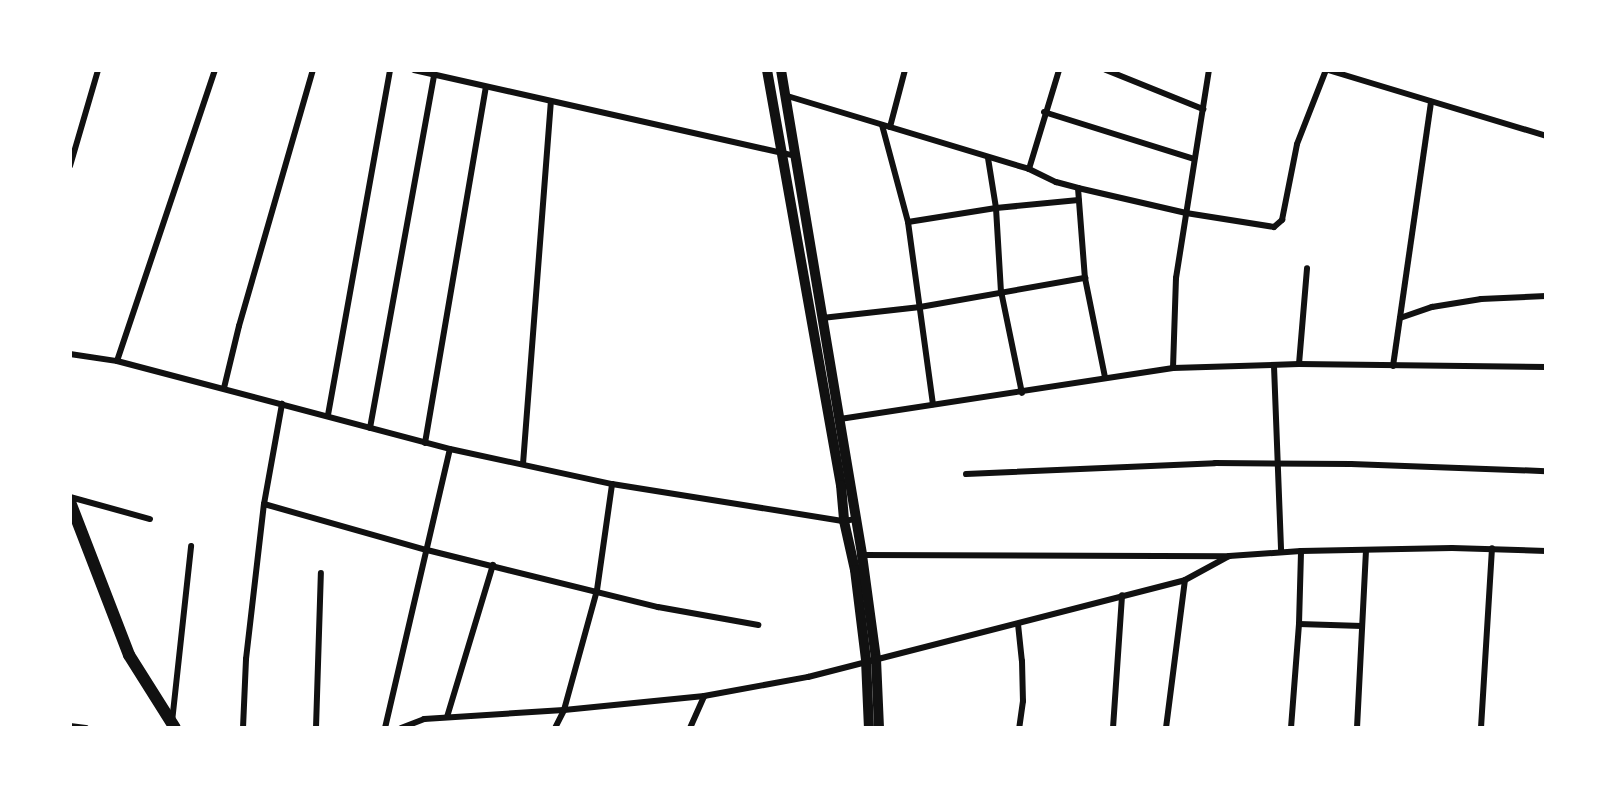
<!DOCTYPE html>
<style>
body{margin:0}
#map{position:relative;width:1616px;height:798px;overflow:hidden;background:#fff;font-family:Helvetica,sans-serif}
div>[style]{position:absolute}
.minor>*{height:6px;margin:-3px;padding:0 3px;transform-origin:3px;border-radius:3px;background:#111}
.secondary>*{height:10px;margin:-5px;padding:0 5px;transform-origin:5px;border-radius:5px;background:#111}
.primary>*{height:12px;margin:-6px;padding:0 6px;transform-origin:6px;border-radius:6px;background:#111}
span{translate:-50% -50%;white-space:nowrap;text-align:center;line-height:1.15;-webkit-text-stroke:5px #fff;paint-order:stroke}
.frame{position:absolute;inset:0;border:72px solid #fff;pointer-events:none}
</style>
<div id="map">
<div class="minor">
<div style="left:414px;top:70px;width:392px;rotate:12.7deg"></div>
<div style="left:1106px;top:70px;width:105px;rotate:21.9deg"></div>
<div style="left:1328px;top:70px;width:228px;rotate:16.8deg"></div>
<div style="left:784px;top:95px;width:256px;rotate:16.8deg"></div>
<div style="left:1029px;top:169px;width:30px;rotate:26deg"></div>
<div style="left:1056px;top:182px;width:23px;rotate:15deg"></div>
<div style="left:1078px;top:188px;width:111px;rotate:13deg"></div>
<div style="left:1186px;top:213px;width:89px;rotate:9deg"></div>
<div style="left:1274px;top:227px;width:11px;rotate:-41deg"></div>
<div style="left:1282px;top:220px;width:77px;rotate:-78.8deg"></div>
<div style="left:1297px;top:144px;width:79px;rotate:-68.6deg"></div>
<div style="left:1044px;top:112px;width:157px;rotate:17.4deg"></div>
<div style="left:882px;top:125px;width:100px;rotate:75deg"></div>
<div style="left:908px;top:222px;width:184px;rotate:82.2deg"></div>
<div style="left:890px;top:127px;width:59px;rotate:-75.3deg"></div>
<div style="left:988px;top:158px;width:51px;rotate:80.9deg"></div>
<div style="left:996px;top:208px;width:83px;rotate:86.6deg"></div>
<div style="left:1001px;top:291px;width:104px;rotate:78.4deg"></div>
<div style="left:70px;top:166px;width:100px;rotate:-73.7deg"></div>
<div style="left:1029px;top:169px;width:103px;rotate:-73.1deg"></div>
<div style="left:1078px;top:188px;width:90px;rotate:85.6deg"></div>
<div style="left:1085px;top:278px;width:101px;rotate:78.6deg"></div>
<div style="left:908px;top:222px;width:89px;rotate:-9deg"></div>
<div style="left:996px;top:208px;width:83px;rotate:-5.5deg"></div>
<div style="left:822px;top:318px;width:99px;rotate:-6.4deg"></div>
<div style="left:920px;top:307px;width:168px;rotate:-10deg"></div>
<div style="left:1400px;top:318px;width:34px;rotate:-19deg"></div>
<div style="left:1432px;top:307px;width:50px;rotate:-9.3deg"></div>
<div style="left:1481px;top:299px;width:65px;rotate:-2.6deg"></div>
<div style="left:70px;top:354px;width:48px;rotate:8.5deg"></div>
<div style="left:117px;top:361px;width:344px;rotate:14.8deg"></div>
<div style="left:450px;top:449px;width:166px;rotate:12.2deg"></div>
<div style="left:612px;top:484px;width:235px;rotate:9.1deg"></div>
<div style="left:844px;top:521px;width:11px;rotate:-10deg"></div>
<div style="left:117px;top:361px;width:307px;rotate:-71.4deg"></div>
<div style="left:1299px;top:364px;width:96px;rotate:-85.2deg"></div>
<div style="left:1274px;top:366px;width:186px;rotate:87.8deg"></div>
<div style="left:1393px;top:366px;width:267px;rotate:-81.8deg"></div>
<div style="left:1173px;top:368px;width:90px;rotate:-88.1deg"></div>
<div style="left:1176px;top:278px;width:211px;rotate:-81deg"></div>
<div style="left:224px;top:388px;width:64px;rotate:-76.4deg"></div>
<div style="left:239px;top:326px;width:266px;rotate:-73.9deg"></div>
<div style="left:328px;top:415px;width:351px;rotate:-79.8deg"></div>
<div style="left:840px;top:419px;width:337px;rotate:-8.7deg"></div>
<div style="left:1173px;top:368px;width:126px;rotate:-1.8deg"></div>
<div style="left:1299px;top:364px;width:247px;rotate:0.7deg"></div>
<div style="left:370px;top:428px;width:359px;rotate:-79.7deg"></div>
<div style="left:425px;top:443px;width:361px;rotate:-80.3deg"></div>
<div style="left:523px;top:464px;width:362px;rotate:-85.6deg"></div>
<div style="left:966px;top:474px;width:249px;rotate:-2.5deg"></div>
<div style="left:1215px;top:463px;width:136px;rotate:0.4deg"></div>
<div style="left:1351px;top:464px;width:195px;rotate:2.1deg"></div>
<div style="left:70px;top:497px;width:83px;rotate:15.4deg"></div>
<div style="left:264px;top:504px;width:102px;rotate:-79.8deg"></div>
<div style="left:862px;top:555px;width:367px;rotate:0.2deg"></div>
<div style="left:1229px;top:556px;width:72px;rotate:-4deg"></div>
<div style="left:1301px;top:551px;width:151px;rotate:-1.1deg"></div>
<div style="left:1452px;top:548px;width:94px;rotate:1.8deg"></div>
<div style="left:1018px;top:624px;width:37px;rotate:84deg"></div>
<div style="left:1022px;top:661px;width:40px;rotate:88.6deg"></div>
<div style="left:1023px;top:701px;width:27px;rotate:98deg"></div>
<div style="left:1299px;top:624px;width:63px;rotate:1.8deg"></div>
<div style="left:447px;top:717px;width:159px;rotate:-73.2deg"></div>
<div style="left:172px;top:722px;width:177px;rotate:-83.8deg"></div>
<div style="left:70px;top:726px;width:16px;rotate:7deg"></div>
<div style="left:243px;top:728px;width:69px;rotate:-87.5deg"></div>
<div style="left:246px;top:659px;width:156px;rotate:-83.4deg"></div>
<div style="left:264px;top:504px;width:169px;rotate:15.8deg"></div>
<div style="left:427px;top:550px;width:238px;rotate:13.9deg"></div>
<div style="left:658px;top:607px;width:102px;rotate:10.2deg"></div>
<div style="left:316px;top:728px;width:155px;rotate:-88.2deg"></div>
<div style="left:385px;top:728px;width:286px;rotate:-76.9deg"></div>
<div style="left:401px;top:728px;width:25px;rotate:-21deg"></div>
<div style="left:424px;top:719px;width:140px;rotate:-3.7deg"></div>
<div style="left:564px;top:710px;width:141px;rotate:-5.7deg"></div>
<div style="left:704px;top:696px;width:106px;rotate:-10.4deg"></div>
<div style="left:808px;top:677px;width:389px;rotate:-14.4deg"></div>
<div style="left:1185px;top:580px;width:50px;rotate:-28.6deg"></div>
<div style="left:555px;top:728px;width:20px;rotate:-63deg"></div>
<div style="left:564px;top:710px;width:124px;rotate:-74.6deg"></div>
<div style="left:597px;top:590px;width:107px;rotate:-81.9deg"></div>
<div style="left:690px;top:728px;width:35px;rotate:-66deg"></div>
<div style="left:1113px;top:728px;width:133px;rotate:-86.1deg"></div>
<div style="left:1166px;top:728px;width:149px;rotate:-82.7deg"></div>
<div style="left:1291px;top:728px;width:104px;rotate:-85.6deg"></div>
<div style="left:1299px;top:624px;width:73px;rotate:-88.4deg"></div>
<div style="left:1357px;top:728px;width:176px;rotate:-87.1deg"></div>
<div style="left:1481px;top:728px;width:180px;rotate:-86.5deg"></div>
</div>
<div class="secondary">
<div style="left:767px;top:70px;width:422px;rotate:79.9deg"></div>
<div style="left:841px;top:485px;width:36px;rotate:85deg"></div>
<div style="left:844px;top:521px;width:50px;rotate:77.3deg"></div>
<div style="left:855px;top:570px;width:91px;rotate:83deg"></div>
<div style="left:866px;top:660px;width:68px;rotate:87.5deg"></div>
<div style="left:781px;top:70px;width:492px;rotate:80.5deg"></div>
<div style="left:862px;top:555px;width:105px;rotate:82.3deg"></div>
<div style="left:876px;top:659px;width:69px;rotate:87.5deg"></div>
</div>
<div class="primary">
<div style="left:70px;top:502px;width:164px;rotate:68.9deg"></div>
<div style="left:129px;top:655px;width:86px;rotate:57.8deg"></div>
</div>
<div class="frame"></div>
</div>
